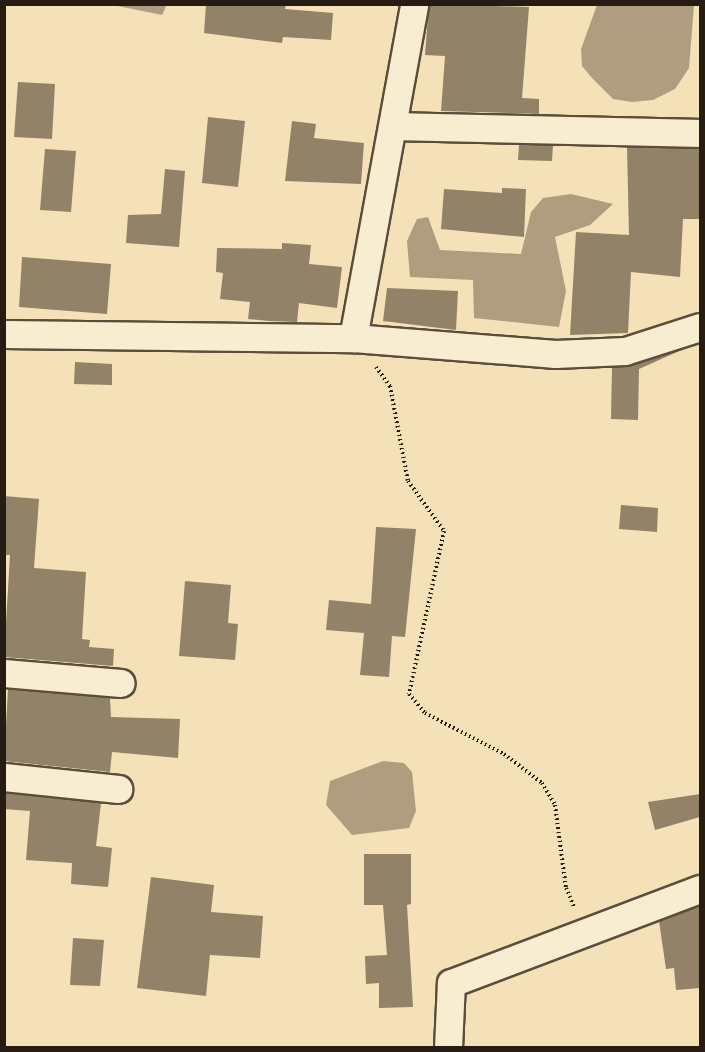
<!DOCTYPE html>
<style>
body{margin:0}
#map{position:relative;width:705px;height:1052px;overflow:hidden;background:#f4e1b8;font-family:"EB Garamond",serif}
div>[style]{position:absolute}
.water>*{inset:0;background:#ae9e7f}
.building>*{inset:0;background:#928268}
.path>*{height:4px;margin-top:-2px;transform-origin:0;background:repeating-linear-gradient(90deg,#271c11 0 1.5px,transparent 0 4.5px)}
.roads{filter:drop-shadow(2px 0 #5a4d3b) drop-shadow(-2px 0 #5a4d3b) drop-shadow(0 2px #5a4d3b) drop-shadow(0 -2px #5a4d3b)}
.minor>*{height:27px;margin:-13.5px;padding:0 13.5px;transform-origin:13.5px;border-radius:13.5px;background:#f8ecd1}
span{translate:-50% -50%;white-space:nowrap;text-align:center;line-height:1.15;-webkit-text-stroke:5px #f8ecd1;paint-order:stroke}
.frame{position:absolute;inset:0;border:6px solid #271c11;pointer-events:none}
</style>
<div id="map">
<div class="water">
<div style="clip-path:polygon(167px 4px,162px 15px,113px 5px,113px 4px)"></div>
<div style="clip-path:polygon(597px 5px,694px 5px,689px 68px,675px 89px,653px 100px,632px 102px,613px 99px,592px 78px,582px 66px,581px 49px)"></div>
<div style="clip-path:polygon(571px 194px,613px 204px,590px 225px,555px 237px,566px 291px,559px 327px,474px 318px,473px 280px,410px 277px,407px 241px,417px 219px,428px 217px,440px 250px,521px 254px,531px 212px,543px 198px)"></div>
<div style="clip-path:polygon(383px 761px,404px 763px,412px 772px,416px 811px,409px 828px,352px 835px,326px 805px,330px 781px)"></div>
</div>
<div class="building">
<div style="clip-path:polygon(206px 4px,286px 4px,285px 9px,333px 13px,331px 40px,283px 37px,282px 43px,204px 33px)"></div>
<div style="clip-path:polygon(429px 4px,529px 7px,522px 98px,539px 99px,539px 114px,441px 111px,445px 56px,425px 55px)"></div>
<div style="clip-path:polygon(18px 82px,55px 84px,52px 139px,14px 137px)"></div>
<div style="clip-path:polygon(208px 117px,245px 121px,238px 187px,202px 183px)"></div>
<div style="clip-path:polygon(292px 121px,316px 124px,314px 138px,364px 143px,361px 184px,285px 181px)"></div>
<div style="clip-path:polygon(519px 145px,553px 145px,552px 161px,518px 160px)"></div>
<div style="clip-path:polygon(627px 147px,700px 149px,700px 219px,683px 219px,680px 277px,631px 272px,628px 333px,570px 335px,576px 232px,629px 235px)"></div>
<div style="clip-path:polygon(45px 149px,76px 151px,71px 212px,40px 210px)"></div>
<div style="clip-path:polygon(165px 169px,185px 171px,179px 247px,126px 243px,128px 215px,161px 214px)"></div>
<div style="clip-path:polygon(502px 188px,526px 189px,524px 237px,441px 229px,444px 189px,502px 193px)"></div>
<div style="clip-path:polygon(282px 243px,311px 245px,309px 264px,342px 267px,337px 308px,299px 303px,297px 322px,269px 321px,248px 319px,250px 302px,220px 299px,223px 273px,216px 272px,217px 248px,282px 249px)"></div>
<div style="clip-path:polygon(22px 257px,111px 264px,107px 314px,19px 307px)"></div>
<div style="clip-path:polygon(387px 288px,458px 291px,456px 330px,383px 321px)"></div>
<div style="clip-path:polygon(686px 348px,639px 369px,638px 420px,611px 419px,612px 367px)"></div>
<div style="clip-path:polygon(75px 362px,112px 364px,112px 385px,74px 384px)"></div>
<div style="clip-path:polygon(4px 496px,39px 499px,34px 568px,86px 572px,82px 639px,90px 640px,89px 647px,114px 649px,113px 666px,4px 657px,10px 555px,4px 555px)"></div>
<div style="clip-path:polygon(621px 505px,658px 508px,657px 532px,619px 529px)"></div>
<div style="clip-path:polygon(376px 527px,416px 529px,405px 637px,392px 636px,389px 677px,360px 675px,364px 633px,326px 630px,329px 600px,371px 604px)"></div>
<div style="clip-path:polygon(185px 581px,231px 585px,228px 623px,238px 624px,235px 660px,179px 656px)"></div>
<div style="clip-path:polygon(8px 689px,110px 698px,111px 717px,180px 719px,178px 758px,112px 752px,110px 772px,4px 761px)"></div>
<div style="clip-path:polygon(4px 793px,101px 803px,96px 846px,112px 848px,108px 887px,71px 884px,72px 863px,26px 860px,30px 811px,4px 809px)"></div>
<div style="clip-path:polygon(700px 794px,700px 817px,655px 830px,648px 802px)"></div>
<div style="clip-path:polygon(364px 854px,411px 854px,411px 904px,407px 905px,413px 1007px,379px 1008px,379px 983px,366px 984px,365px 956px,387px 955px,383px 905px,364px 905px)"></div>
<div style="clip-path:polygon(151px 877px,214px 885px,211px 912px,263px 916px,260px 958px,210px 955px,206px 996px,137px 988px)"></div>
<div style="clip-path:polygon(700px 906px,700px 988px,676px 990px,674px 968px,666px 969px,659px 921px)"></div>
<div style="clip-path:polygon(73px 938px,104px 940px,100px 986px,70px 985px)"></div>
</div>
<div class="path">
<div style="left:376px;top:367px;width:24px;rotate:54deg"></div>
<div style="left:390px;top:386px;width:97px;rotate:79.3deg"></div>
<div style="left:408px;top:481px;width:62px;rotate:54.2deg"></div>
<div style="left:444px;top:531px;width:167px;rotate:102.1deg"></div>
<div style="left:409px;top:694px;width:25px;rotate:50deg"></div>
<div style="left:425px;top:713px;width:89px;rotate:27.4deg"></div>
<div style="left:504px;top:754px;width:48px;rotate:37.3deg"></div>
<div style="left:542px;top:783px;width:26px;rotate:59deg"></div>
<div style="left:555px;top:805px;width:84px;rotate:82.5deg"></div>
<div style="left:566px;top:888px;width:21px;rotate:67deg"></div>
</div>
<div class="roads">
<div class="minor">
<div style="left:394px;top:126px;width:306px;rotate:1.3deg"></div>
<div style="left:4px;top:334px;width:349px;rotate:0.7deg"></div>
<div style="left:353px;top:338px;width:203px;rotate:4.5deg"></div>
<div style="left:555px;top:354px;width:70px;rotate:-2.5deg"></div>
<div style="left:625px;top:351px;width:79px;rotate:-17.7deg"></div>
<div style="left:353px;top:338px;width:340px;rotate:-79.6deg"></div>
<div style="left:4px;top:673px;width:117px;rotate:4.9deg"></div>
<div style="left:4px;top:777px;width:115px;rotate:6deg"></div>
<div style="left:448px;top:1048px;width:65px;rotate:-87.4deg"></div>
<div style="left:451px;top:983px;width:266px;rotate:-20.7deg"></div>
</div>
</div>
<div class="frame"></div>
</div>
